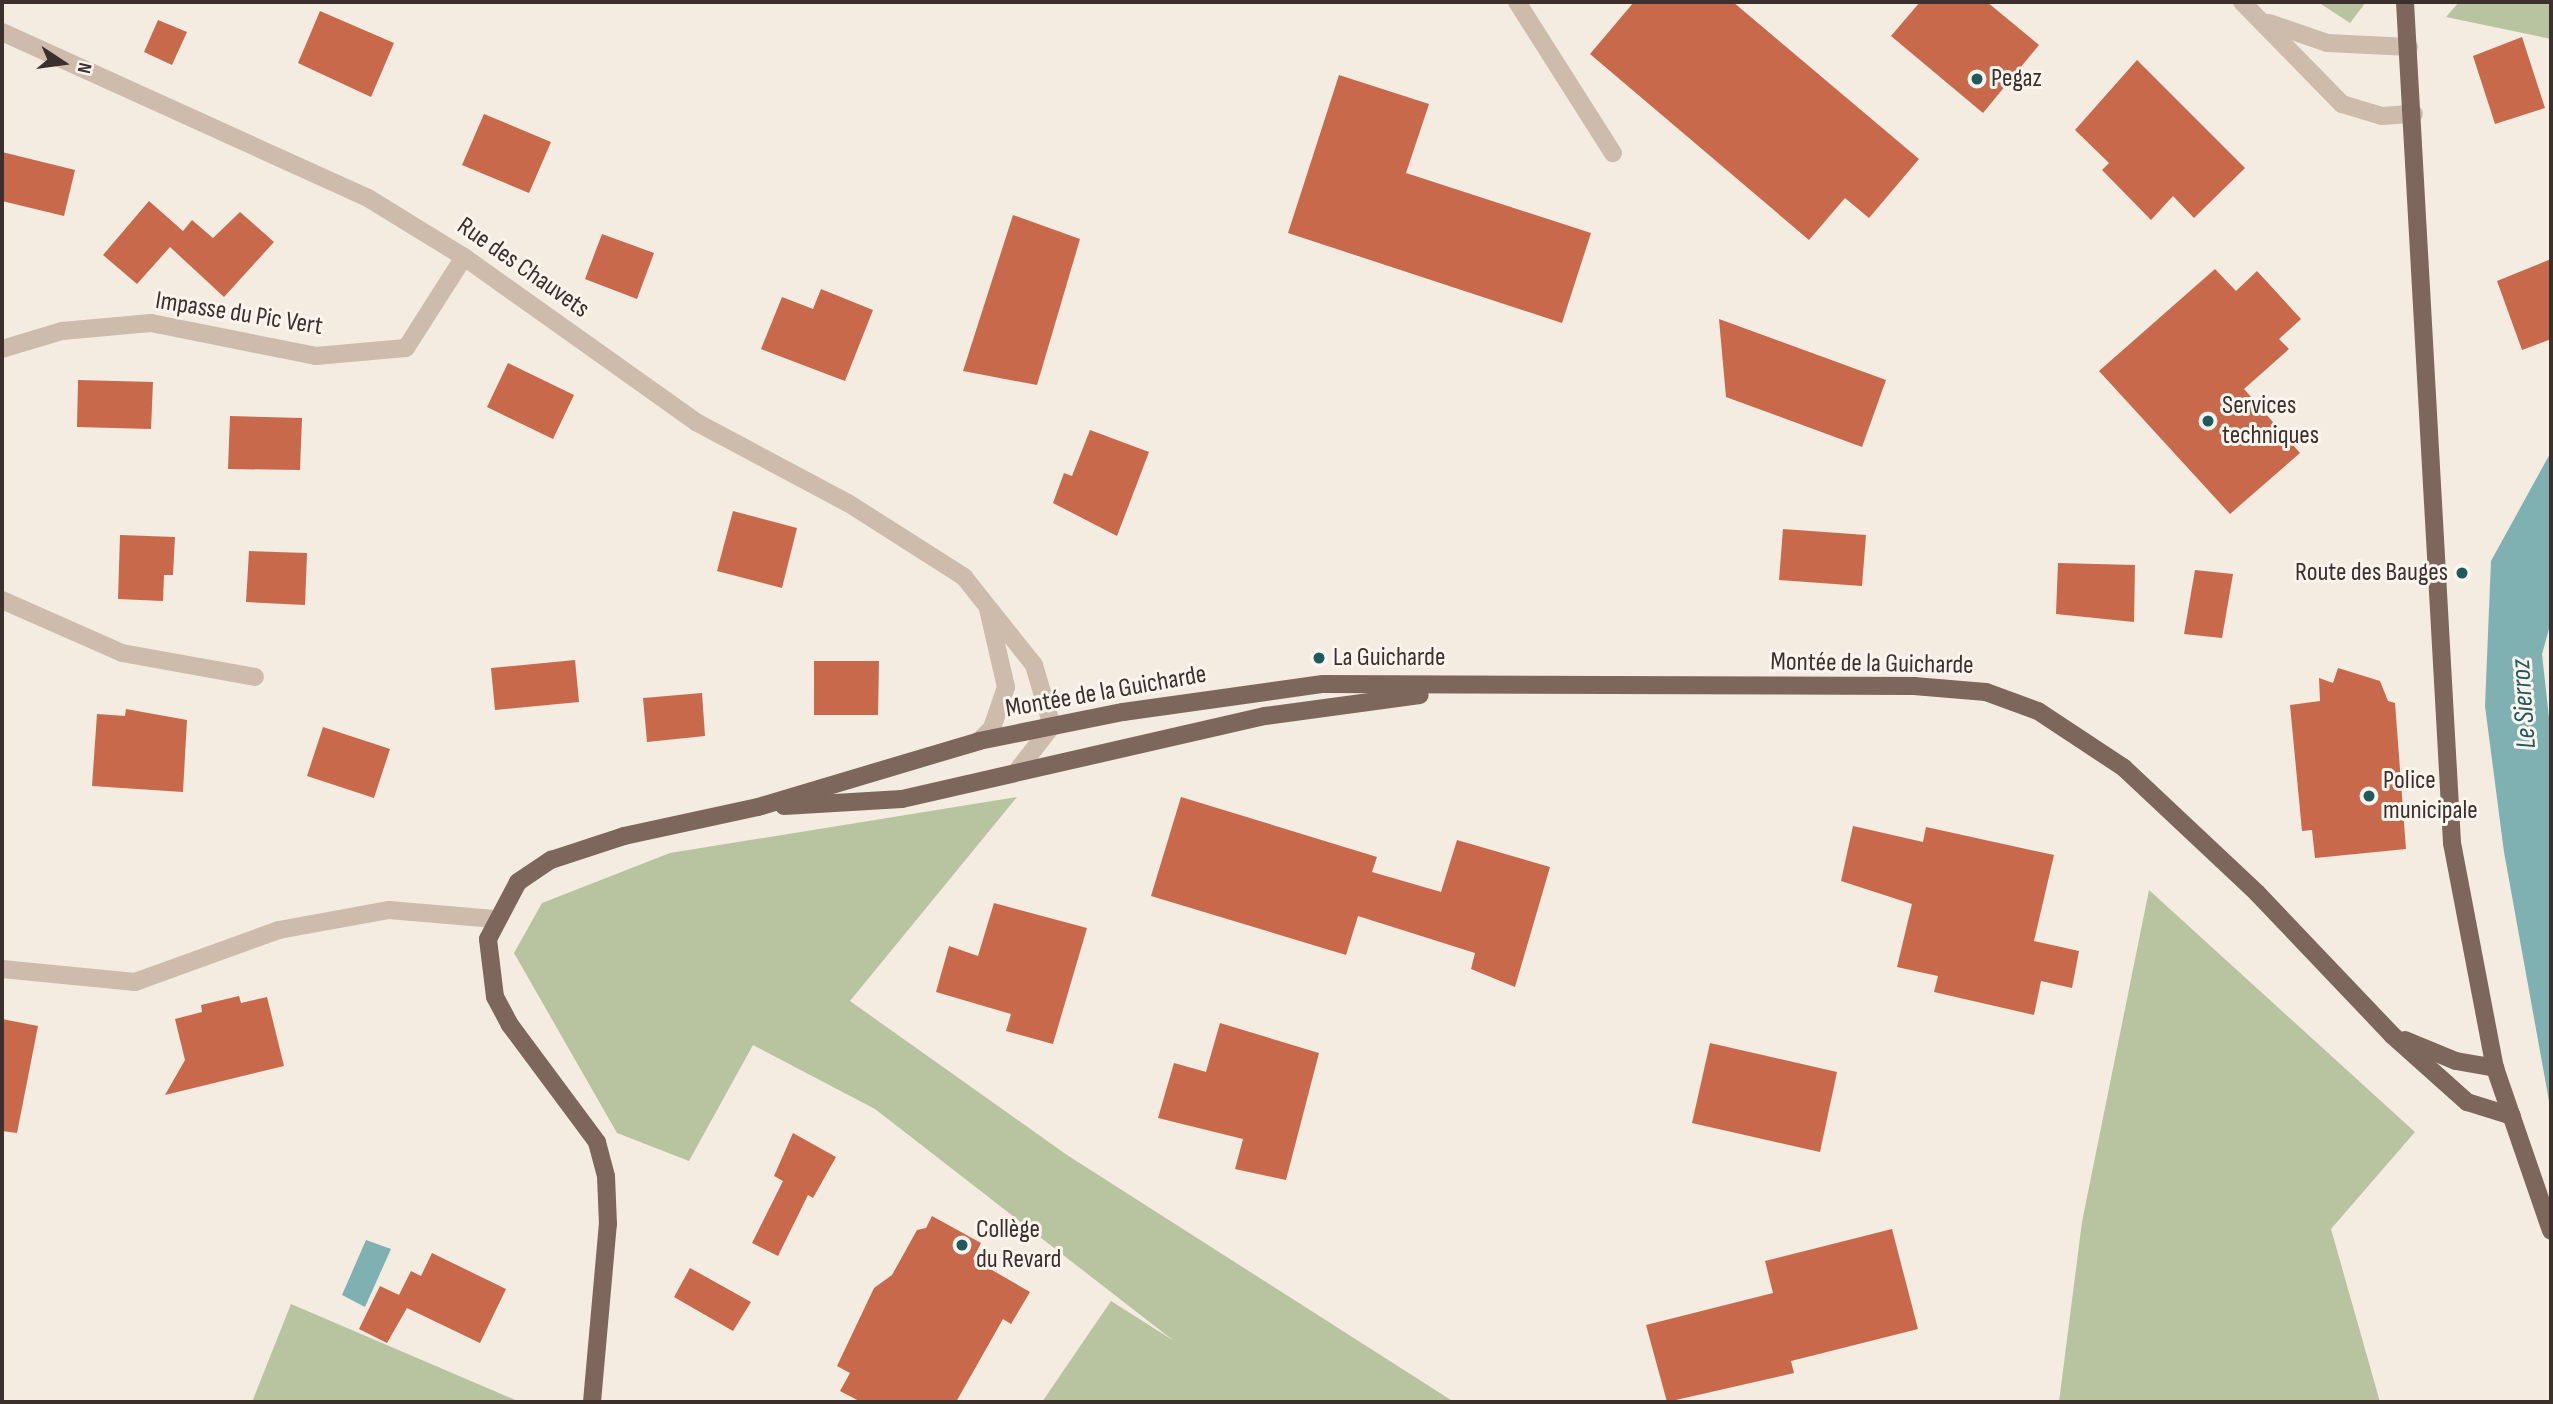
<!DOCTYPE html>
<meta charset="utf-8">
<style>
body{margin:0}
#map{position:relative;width:2553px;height:1404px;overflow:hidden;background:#f4ebe1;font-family:"Sofia Sans Condensed",sans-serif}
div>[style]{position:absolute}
.green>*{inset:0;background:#b8c4a0}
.water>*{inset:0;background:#7fb0b2}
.building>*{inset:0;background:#c8694b}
.minor>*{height:18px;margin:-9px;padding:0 9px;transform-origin:9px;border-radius:9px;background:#cdbbac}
.major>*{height:18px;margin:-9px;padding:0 9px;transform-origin:9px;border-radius:9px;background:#7d675c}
.dots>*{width:19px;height:19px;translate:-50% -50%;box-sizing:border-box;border:4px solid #fbf5ee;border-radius:50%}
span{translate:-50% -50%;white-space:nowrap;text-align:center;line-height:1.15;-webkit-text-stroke:6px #fbf5ee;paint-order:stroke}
.poi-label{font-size:26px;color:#3b302b}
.left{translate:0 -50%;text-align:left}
.right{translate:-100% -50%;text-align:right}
.street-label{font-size:26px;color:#3b302b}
.water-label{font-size:28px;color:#1f5a5e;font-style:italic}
.frame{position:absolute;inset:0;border:4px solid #3b302b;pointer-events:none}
.north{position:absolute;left:28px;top:28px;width:70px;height:70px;-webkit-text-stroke:5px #fbf5ee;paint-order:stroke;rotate:103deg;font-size:19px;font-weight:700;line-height:28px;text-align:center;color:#3b302b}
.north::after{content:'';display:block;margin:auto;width:24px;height:32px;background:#3b302b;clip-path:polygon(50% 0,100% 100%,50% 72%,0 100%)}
</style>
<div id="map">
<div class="green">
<div style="clip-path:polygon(2318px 2px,2366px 2px,2350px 23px)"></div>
<div style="clip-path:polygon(2459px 2px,2551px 2px,2551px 39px,2446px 17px)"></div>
<div style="clip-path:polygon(1017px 797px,850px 1001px,1067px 1155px,1454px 1402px,1042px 1402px,1111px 1301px,1174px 1341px,875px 1109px,753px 1045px,689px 1161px,617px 1133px,514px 953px,542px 903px,670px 853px)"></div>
<div style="clip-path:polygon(2149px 890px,2415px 1132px,2331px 1229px,2380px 1402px,2059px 1402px,2082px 1222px)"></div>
<div style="clip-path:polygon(291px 1304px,520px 1402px,252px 1402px)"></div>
</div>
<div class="water">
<div style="clip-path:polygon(2551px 452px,2551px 622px,2542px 654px,2551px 736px,2551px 1112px,2504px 852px,2485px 706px,2491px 561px)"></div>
<div style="clip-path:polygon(366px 1240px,391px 1249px,365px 1307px,342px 1295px)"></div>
</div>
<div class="building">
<div style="clip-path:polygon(1634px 2px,1733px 2px,1919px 159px,1869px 218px,1845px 198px,1809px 240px,1590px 54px)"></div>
<div style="clip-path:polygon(1920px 2px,1987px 2px,2039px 45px,1983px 113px,1891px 36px)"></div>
<div style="clip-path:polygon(320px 11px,394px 43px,371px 97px,298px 63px)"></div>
<div style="clip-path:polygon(158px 20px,187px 32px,172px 65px,144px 52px)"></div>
<div style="clip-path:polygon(2522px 37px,2545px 108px,2495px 124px,2473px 56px)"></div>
<div style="clip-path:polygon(2137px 60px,2245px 168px,2194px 218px,2173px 196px,2151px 220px,2102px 170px,2109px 163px,2075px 130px)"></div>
<div style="clip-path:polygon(1339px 75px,1429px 104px,1406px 173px,1591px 233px,1562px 323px,1288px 233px)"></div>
<div style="clip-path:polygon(484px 114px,551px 142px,529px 193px,462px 165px)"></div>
<div style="clip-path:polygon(2px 152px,75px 170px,64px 216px,2px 201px)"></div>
<div style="clip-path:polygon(149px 201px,183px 231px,192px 220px,213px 238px,240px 212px,274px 242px,224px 297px,170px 247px,137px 284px,103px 255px)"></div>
<div style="clip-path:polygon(1013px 215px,1080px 239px,1037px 385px,963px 371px)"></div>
<div style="clip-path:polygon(602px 234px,654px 253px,637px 299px,585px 279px)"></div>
<div style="clip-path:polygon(2551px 259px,2551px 339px,2522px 350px,2497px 281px)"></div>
<div style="clip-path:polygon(2215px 269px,2236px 291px,2257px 271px,2301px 319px,2279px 339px,2289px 349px,2244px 389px,2300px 453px,2230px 514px,2099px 371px)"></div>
<div style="clip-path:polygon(821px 289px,873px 310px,845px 381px,761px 349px,782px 297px,813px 309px)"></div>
<div style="clip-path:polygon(1719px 319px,1886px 380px,1862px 447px,1726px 397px)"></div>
<div style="clip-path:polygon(508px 363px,574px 395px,553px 439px,487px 407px)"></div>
<div style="clip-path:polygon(78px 380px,153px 382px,151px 429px,77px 427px)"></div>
<div style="clip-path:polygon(230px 416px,302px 418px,300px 470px,228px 469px)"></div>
<div style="clip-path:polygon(1090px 430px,1149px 452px,1117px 536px,1053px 503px,1064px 473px,1072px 476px)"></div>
<div style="clip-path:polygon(733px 511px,797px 528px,782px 588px,717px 571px)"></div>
<div style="clip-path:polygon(1783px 529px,1866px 535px,1862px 586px,1779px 580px)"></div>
<div style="clip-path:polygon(120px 535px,175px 537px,173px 575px,164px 575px,163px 601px,118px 599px)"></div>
<div style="clip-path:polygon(249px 551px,307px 553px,305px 605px,246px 602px)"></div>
<div style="clip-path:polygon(2058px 563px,2135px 565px,2134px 622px,2056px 614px)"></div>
<div style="clip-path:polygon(2195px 570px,2233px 574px,2222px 638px,2184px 634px)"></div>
<div style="clip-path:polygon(575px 660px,579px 702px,495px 710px,491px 668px)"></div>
<div style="clip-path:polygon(814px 661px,879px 661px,878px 715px,814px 715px)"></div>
<div style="clip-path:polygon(2338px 668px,2380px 681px,2388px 701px,2395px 703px,2406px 849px,2315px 858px,2312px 830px,2302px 831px,2290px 705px,2320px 701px,2319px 678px,2333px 683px)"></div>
<div style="clip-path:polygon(702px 693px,705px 736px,647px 742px,643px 698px)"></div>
<div style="clip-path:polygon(126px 709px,187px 720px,183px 792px,92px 786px,97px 714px,125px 716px)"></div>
<div style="clip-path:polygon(323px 727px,390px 749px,374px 798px,307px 776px)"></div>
<div style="clip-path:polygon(1181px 797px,1377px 857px,1372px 872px,1441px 892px,1457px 840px,1550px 867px,1515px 987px,1471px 969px,1475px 953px,1358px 916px,1346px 955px,1151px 896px)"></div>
<div style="clip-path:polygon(1853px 826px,1923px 842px,1926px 827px,2054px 855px,2034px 941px,2079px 951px,2072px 988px,2041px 981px,2034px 1015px,1934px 992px,1938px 976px,1897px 967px,1912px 904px,1841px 881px)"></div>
<div style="clip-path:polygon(994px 903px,1087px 928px,1053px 1044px,1006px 1031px,1011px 1014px,936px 992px,949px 946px,978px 956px)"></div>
<div style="clip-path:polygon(239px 996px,241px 1003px,267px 997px,284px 1066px,165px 1095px,185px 1060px,175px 1019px,202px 1012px,201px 1005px)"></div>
<div style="clip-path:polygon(2px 1019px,38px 1026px,17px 1133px,2px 1131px)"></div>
<div style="clip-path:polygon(1220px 1023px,1319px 1053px,1286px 1180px,1235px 1169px,1243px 1139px,1158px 1118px,1174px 1063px,1206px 1072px)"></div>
<div style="clip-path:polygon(1710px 1043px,1837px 1072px,1820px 1152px,1692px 1123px)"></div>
<div style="clip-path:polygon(793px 1133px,836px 1157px,813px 1198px,808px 1195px,778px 1256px,752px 1243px,783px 1181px,774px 1176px)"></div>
<div style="clip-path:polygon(932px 1216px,981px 1243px,973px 1259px,1030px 1292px,1011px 1324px,1003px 1319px,956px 1402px,861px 1402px,840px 1391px,850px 1373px,837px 1366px,874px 1288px,892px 1275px,917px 1230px,926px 1228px)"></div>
<div style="clip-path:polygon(1892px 1229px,1918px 1329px,1791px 1361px,1794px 1373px,1667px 1402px,1646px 1325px,1773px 1293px,1765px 1261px)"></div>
<div style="clip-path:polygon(432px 1253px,506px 1289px,480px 1343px,407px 1308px,387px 1343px,359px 1329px,380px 1286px,399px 1295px,411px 1271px,421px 1276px)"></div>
<div style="clip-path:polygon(690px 1268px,751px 1302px,733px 1331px,674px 1297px)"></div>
</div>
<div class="minor">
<div style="left:1517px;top:2px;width:179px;rotate:57.6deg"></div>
<div style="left:2242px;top:2px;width:143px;rotate:45.6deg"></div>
<div style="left:2342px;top:104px;width:42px;rotate:16.7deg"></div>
<div style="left:2382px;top:116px;width:32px;rotate:-4deg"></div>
<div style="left:2269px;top:23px;width:61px;rotate:19deg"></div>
<div style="left:2327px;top:43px;width:82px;rotate:2.8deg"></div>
<div style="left:2px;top:32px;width:402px;rotate:24.4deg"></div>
<div style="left:368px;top:198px;width:113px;rotate:31.6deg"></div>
<div style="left:464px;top:257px;width:285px;rotate:35.4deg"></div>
<div style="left:696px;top:422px;width:172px;rotate:28.1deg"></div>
<div style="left:848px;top:503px;width:138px;rotate:32.5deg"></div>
<div style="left:964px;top:577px;width:112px;rotate:51.5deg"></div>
<div style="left:1034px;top:665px;width:64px;rotate:73.6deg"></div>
<div style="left:1052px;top:726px;width:57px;rotate:127.9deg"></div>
<div style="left:2px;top:349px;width:63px;rotate:-16.7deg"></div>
<div style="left:62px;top:331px;width:89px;rotate:-5.1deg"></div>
<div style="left:151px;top:323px;width:168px;rotate:11.3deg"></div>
<div style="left:316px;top:356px;width:90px;rotate:-5.1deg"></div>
<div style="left:406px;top:348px;width:108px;rotate:-57.5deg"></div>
<div style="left:2px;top:600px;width:131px;rotate:23.8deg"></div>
<div style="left:122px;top:653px;width:135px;rotate:10.2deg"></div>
<div style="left:979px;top:741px;width:18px;rotate:-45deg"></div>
<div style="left:992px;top:728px;width:43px;rotate:-71.1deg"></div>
<div style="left:1006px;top:687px;width:80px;rotate:-103deg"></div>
<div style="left:2px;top:969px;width:134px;rotate:5.6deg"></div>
<div style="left:135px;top:982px;width:153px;rotate:-19.9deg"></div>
<div style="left:279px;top:930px;width:112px;rotate:-10.3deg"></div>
<div style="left:389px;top:910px;width:106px;rotate:4.9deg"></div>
</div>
<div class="major">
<div style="left:2405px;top:2px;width:842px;rotate:86.8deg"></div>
<div style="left:2452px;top:843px;width:229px;rotate:79.2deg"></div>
<div style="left:2495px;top:1068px;width:172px;rotate:71deg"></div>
<div style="left:784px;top:806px;width:118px;rotate:-3.4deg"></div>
<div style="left:902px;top:799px;width:372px;rotate:-12.9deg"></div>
<div style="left:1265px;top:716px;width:156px;rotate:-7.7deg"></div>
<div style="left:2405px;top:1040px;width:55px;rotate:22.4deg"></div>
<div style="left:2456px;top:1061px;width:40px;rotate:10deg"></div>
<div style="left:592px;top:1402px;width:179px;rotate:-84.9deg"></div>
<div style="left:608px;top:1224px;width:48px;rotate:-92.4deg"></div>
<div style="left:606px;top:1176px;width:35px;rotate:-105deg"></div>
<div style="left:597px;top:1142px;width:146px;rotate:-126.6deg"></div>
<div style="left:510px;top:1025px;width:32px;rotate:-118deg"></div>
<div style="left:495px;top:997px;width:58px;rotate:-96.9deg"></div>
<div style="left:488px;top:939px;width:64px;rotate:-62.2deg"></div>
<div style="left:518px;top:882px;width:40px;rotate:-34deg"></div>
<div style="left:551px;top:860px;width:77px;rotate:-18.2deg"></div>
<div style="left:624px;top:836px;width:137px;rotate:-12.2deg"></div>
<div style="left:758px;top:807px;width:231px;rotate:-16.6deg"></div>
<div style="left:979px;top:741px;width:147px;rotate:-11.4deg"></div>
<div style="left:1123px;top:712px;width:202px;rotate:-8deg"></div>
<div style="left:1323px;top:684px;width:591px;rotate:0.19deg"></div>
<div style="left:1914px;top:686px;width:72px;rotate:4.8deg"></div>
<div style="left:1986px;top:692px;width:55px;rotate:20.1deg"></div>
<div style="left:2038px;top:711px;width:103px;rotate:33.5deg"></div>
<div style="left:2124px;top:768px;width:183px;rotate:43.2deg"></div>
<div style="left:2257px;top:893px;width:196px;rotate:46.4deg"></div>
<div style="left:2392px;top:1035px;width:101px;rotate:41.8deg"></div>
<div style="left:2467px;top:1102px;width:47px;rotate:17.3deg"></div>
</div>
<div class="dots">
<div style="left:1977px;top:79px;background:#1f5a5e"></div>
<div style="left:2208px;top:421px;background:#1f5a5e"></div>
<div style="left:2462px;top:573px;background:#1f5a5e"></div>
<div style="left:1319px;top:658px;background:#1f5a5e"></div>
<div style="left:2369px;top:796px;background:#1f5a5e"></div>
<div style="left:962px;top:1245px;background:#1f5a5e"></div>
</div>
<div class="poi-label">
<span class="left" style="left:1991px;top:79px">Pegaz</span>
<span class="left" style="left:2222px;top:421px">Services<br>techniques</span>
<span class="right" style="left:2448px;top:573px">Route des Bauges</span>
<span class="left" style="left:1333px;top:658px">La Guicharde</span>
<span class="left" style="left:2383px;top:796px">Police<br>municipale</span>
<span class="left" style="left:976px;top:1245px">Collège<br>du Revard</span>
</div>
<div class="street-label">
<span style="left:523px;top:268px;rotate:35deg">Rue des Chauvets</span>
<span style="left:239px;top:314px;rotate:9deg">Impasse du Pic Vert</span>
<span style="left:1872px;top:664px;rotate:1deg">Montée de la Guicharde</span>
<span style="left:1106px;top:692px;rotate:-10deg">Montée de la Guicharde</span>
</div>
<div class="water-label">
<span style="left:2524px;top:704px;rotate:-94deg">Le Sierroz</span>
</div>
<div class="frame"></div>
<div class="north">N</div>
</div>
